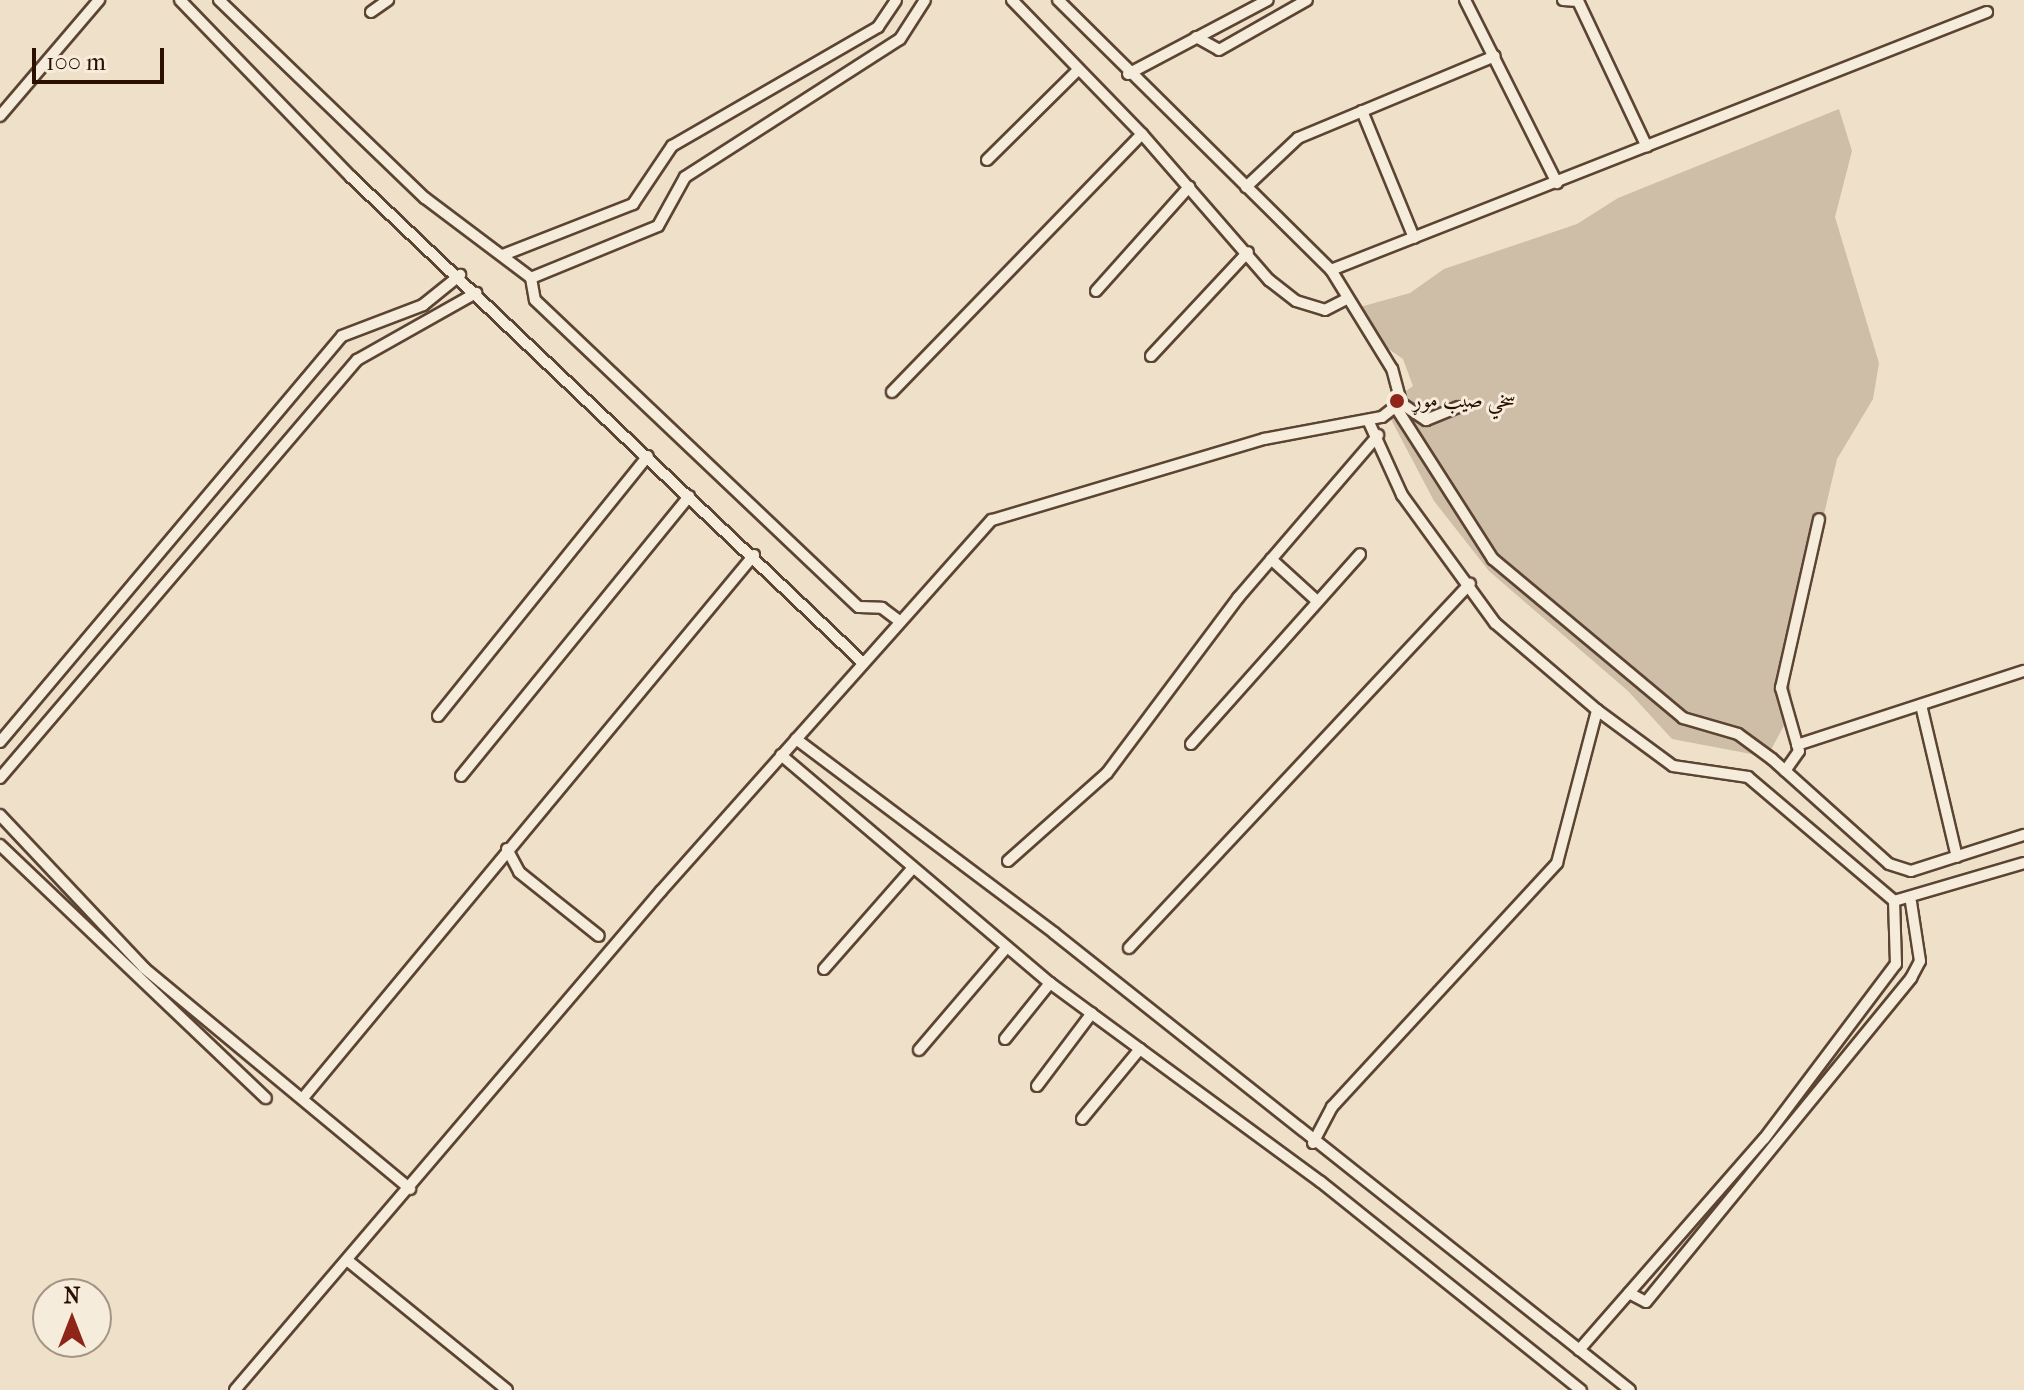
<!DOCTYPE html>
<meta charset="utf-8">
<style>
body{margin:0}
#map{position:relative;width:2024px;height:1390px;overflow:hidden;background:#efe1c9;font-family:"IM FELL French Canon",Amiri,serif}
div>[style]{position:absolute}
.green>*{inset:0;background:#cebda7}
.roads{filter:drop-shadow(2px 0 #5c4432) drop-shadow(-2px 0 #5c4432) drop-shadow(0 2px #5c4432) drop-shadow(0 -2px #5c4432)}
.minor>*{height:10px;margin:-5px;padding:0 5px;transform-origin:5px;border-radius:5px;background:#f5ecdc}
.dots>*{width:22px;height:22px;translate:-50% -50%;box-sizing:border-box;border:4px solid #f5ecdc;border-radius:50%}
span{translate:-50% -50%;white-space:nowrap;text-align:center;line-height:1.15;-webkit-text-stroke:6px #f5ecdc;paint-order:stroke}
.poi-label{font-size:22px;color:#2b1000}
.left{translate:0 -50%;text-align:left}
.north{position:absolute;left:32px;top:1278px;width:80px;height:80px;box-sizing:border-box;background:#f5ecdc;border:2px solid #a49484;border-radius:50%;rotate:0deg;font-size:22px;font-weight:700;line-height:32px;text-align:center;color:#2b1000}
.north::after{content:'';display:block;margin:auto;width:28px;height:36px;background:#8f2418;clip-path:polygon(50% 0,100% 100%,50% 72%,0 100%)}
.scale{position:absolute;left:32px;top:48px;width:132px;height:36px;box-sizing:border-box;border:4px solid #2b1000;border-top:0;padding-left:10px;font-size:24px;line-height:28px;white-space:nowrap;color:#2b1000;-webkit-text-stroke:6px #f5ecdc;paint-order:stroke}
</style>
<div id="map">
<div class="green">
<div style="clip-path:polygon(1839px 109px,1852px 151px,1835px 217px,1879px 363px,1873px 399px,1837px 459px,1788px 667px,1793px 709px,1767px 757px,1672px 739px,1628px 691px,1489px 571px,1434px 501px,1384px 406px,1413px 386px,1403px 359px,1370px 336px,1353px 309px,1410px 293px,1444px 269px,1577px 224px,1618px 198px)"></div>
</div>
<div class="roads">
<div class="minor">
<div style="left:180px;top:0;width:246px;rotate:46deg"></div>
<div style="left:351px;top:177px;width:705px;rotate:43.5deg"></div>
<div style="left:219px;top:0;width:286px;rotate:43.9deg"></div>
<div style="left:425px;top:198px;width:133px;rotate:37deg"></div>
<div style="left:531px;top:278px;width:137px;rotate:-22.3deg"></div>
<div style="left:658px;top:226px;width:56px;rotate:-61.1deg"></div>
<div style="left:685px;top:177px;width:255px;rotate:-32.7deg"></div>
<div style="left:900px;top:39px;width:46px;rotate:-57.3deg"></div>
<div style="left:1012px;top:0;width:187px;rotate:45.9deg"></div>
<div style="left:1142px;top:134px;width:194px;rotate:49deg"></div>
<div style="left:1269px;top:280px;width:34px;rotate:38deg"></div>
<div style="left:1296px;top:301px;width:30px;rotate:17deg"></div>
<div style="left:1325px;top:310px;width:25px;rotate:-27deg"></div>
<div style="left:1465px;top:0;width:205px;rotate:63.3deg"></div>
<div style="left:1563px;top:0;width:15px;rotate:4deg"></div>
<div style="left:1578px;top:1px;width:161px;rotate:64.7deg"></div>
<div style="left:371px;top:12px;width:21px;rotate:-35deg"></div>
<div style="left:1196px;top:37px;width:26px;rotate:29deg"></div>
<div style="left:1219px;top:50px;width:101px;rotate:-29.6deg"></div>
<div style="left:1128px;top:74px;width:158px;rotate:-27.9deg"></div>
<div style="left:1362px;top:111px;width:137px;rotate:67.7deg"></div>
<div style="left:0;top:116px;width:153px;rotate:-49.5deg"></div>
<div style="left:987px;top:160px;width:129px;rotate:-44.7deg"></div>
<div style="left:1246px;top:187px;width:71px;rotate:-43.3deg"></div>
<div style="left:1298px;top:138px;width:213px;rotate:-22.6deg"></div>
<div style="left:503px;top:255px;width:140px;rotate:-21.4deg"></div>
<div style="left:633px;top:204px;width:70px;rotate:-56.1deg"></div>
<div style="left:672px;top:146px;width:238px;rotate:-30deg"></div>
<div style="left:878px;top:27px;width:32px;rotate:-56deg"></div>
<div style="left:1331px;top:270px;width:705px;rotate:-21.47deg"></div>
<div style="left:531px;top:278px;width:22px;rotate:80deg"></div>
<div style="left:535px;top:300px;width:446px;rotate:43.5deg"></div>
<div style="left:859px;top:607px;width:23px;rotate:2deg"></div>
<div style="left:882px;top:608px;width:20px;rotate:37deg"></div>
<div style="left:1096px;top:291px;width:140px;rotate:-48.2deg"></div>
<div style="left:1151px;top:356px;width:142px;rotate:-47deg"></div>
<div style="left:892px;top:392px;width:359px;rotate:-45.9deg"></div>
<div style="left:1402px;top:404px;width:29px;rotate:34deg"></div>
<div style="left:1426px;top:420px;width:35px;rotate:-22deg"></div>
<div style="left:1395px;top:406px;width:182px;rotate:57.4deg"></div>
<div style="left:1493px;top:559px;width:248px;rotate:39.9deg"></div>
<div style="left:1683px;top:718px;width:57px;rotate:16.2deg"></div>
<div style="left:1738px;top:734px;width:42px;rotate:36.3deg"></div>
<div style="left:1772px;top:759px;width:157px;rotate:41.9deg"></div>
<div style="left:1889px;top:864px;width:23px;rotate:18deg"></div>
<div style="left:1911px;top:871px;width:119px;rotate:-17.7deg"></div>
<div style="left:1271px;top:559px;width:62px;rotate:42.4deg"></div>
<div style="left:1921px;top:705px;width:156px;rotate:76.7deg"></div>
<div style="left:1597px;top:710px;width:94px;rotate:36.4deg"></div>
<div style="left:1673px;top:766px;width:76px;rotate:8.3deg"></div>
<div style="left:1748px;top:777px;width:192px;rotate:40.3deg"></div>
<div style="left:1894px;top:901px;width:135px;rotate:-16.3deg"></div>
<div style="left:438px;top:716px;width:334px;rotate:-51.1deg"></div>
<div style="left:796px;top:739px;width:323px;rotate:36.9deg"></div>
<div style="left:1054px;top:933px;width:735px;rotate:38.43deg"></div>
<div style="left:0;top:742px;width:531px;rotate:-49.89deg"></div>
<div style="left:342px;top:336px;width:87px;rotate:-20.9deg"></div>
<div style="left:423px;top:305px;width:48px;rotate:-39deg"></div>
<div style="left:1191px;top:744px;width:254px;rotate:-48.3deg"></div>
<div style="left:1797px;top:745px;width:239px;rotate:-18.1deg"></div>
<div style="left:781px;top:755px;width:353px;rotate:40.3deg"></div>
<div style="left:1050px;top:983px;width:336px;rotate:36.3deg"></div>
<div style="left:1321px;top:1182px;width:333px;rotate:38.7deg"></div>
<div style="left:1785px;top:771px;width:24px;rotate:-55deg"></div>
<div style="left:1799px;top:751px;width:66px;rotate:-105.9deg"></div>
<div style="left:1781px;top:688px;width:173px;rotate:-77.3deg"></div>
<div style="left:461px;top:776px;width:361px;rotate:-50.8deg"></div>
<div style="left:0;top:778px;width:550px;rotate:-49.5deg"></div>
<div style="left:357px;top:360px;width:137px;rotate:-29.4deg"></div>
<div style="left:0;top:815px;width:210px;rotate:46.7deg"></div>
<div style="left:144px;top:968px;width:346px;rotate:39.7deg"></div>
<div style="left:0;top:845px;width:367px;rotate:43.6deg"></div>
<div style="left:507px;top:849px;width:26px;rotate:62deg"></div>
<div style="left:519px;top:872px;width:102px;rotate:38.7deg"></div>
<div style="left:1008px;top:861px;width:132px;rotate:-41.6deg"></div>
<div style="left:1107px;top:773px;width:219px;rotate:-53.2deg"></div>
<div style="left:1238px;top:598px;width:215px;rotate:-49.3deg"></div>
<div style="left:1129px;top:948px;width:499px;rotate:-46.9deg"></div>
<div style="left:824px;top:969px;width:133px;rotate:-48.7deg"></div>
<div style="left:1005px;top:1039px;width:72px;rotate:-51.2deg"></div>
<div style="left:919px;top:1050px;width:135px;rotate:-49.5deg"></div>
<div style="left:1037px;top:1086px;width:91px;rotate:-53deg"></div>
<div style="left:303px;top:1098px;width:706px;rotate:-50.29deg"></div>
<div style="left:1082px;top:1119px;width:91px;rotate:-50.4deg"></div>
<div style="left:1313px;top:1143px;width:41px;rotate:-62.2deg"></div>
<div style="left:1332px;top:1107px;width:332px;rotate:-47.3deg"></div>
<div style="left:1557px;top:863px;width:158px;rotate:-75.3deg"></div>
<div style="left:1597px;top:710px;width:134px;rotate:-139.5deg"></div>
<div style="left:1495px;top:623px;width:158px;rotate:-126deg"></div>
<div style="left:1402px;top:495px;width:82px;rotate:-114.4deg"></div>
<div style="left:347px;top:1260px;width:206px;rotate:39.1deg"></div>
<div style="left:1629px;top:1293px;width:19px;rotate:28deg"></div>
<div style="left:1646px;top:1302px;width:419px;rotate:-50.7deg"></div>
<div style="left:1911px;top:978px;width:19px;rotate:-62deg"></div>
<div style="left:1920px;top:961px;width:60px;rotate:-98.7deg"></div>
<div style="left:1579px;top:1350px;width:281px;rotate:-48.8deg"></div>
<div style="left:1764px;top:1139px;width:219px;rotate:-53deg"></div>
<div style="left:1896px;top:964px;width:63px;rotate:-91.8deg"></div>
<div style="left:235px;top:1390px;width:656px;rotate:-49.51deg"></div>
<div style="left:661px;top:891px;width:497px;rotate:-48.3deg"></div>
<div style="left:992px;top:520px;width:284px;rotate:-16.6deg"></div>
<div style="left:1264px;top:439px;width:120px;rotate:-10.6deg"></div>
<div style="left:1382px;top:417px;width:24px;rotate:-38deg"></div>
<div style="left:1401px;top:402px;width:34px;rotate:-105deg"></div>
<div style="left:1392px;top:369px;width:116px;rotate:-121.6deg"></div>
<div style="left:1331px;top:270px;width:384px;rotate:-135.3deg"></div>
</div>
</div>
<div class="dots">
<div style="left:1397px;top:401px;background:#8f2418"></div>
</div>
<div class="poi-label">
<span class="left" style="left:1413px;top:401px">سخي صیب موړ</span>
</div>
<div class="north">N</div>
<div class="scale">100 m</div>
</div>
